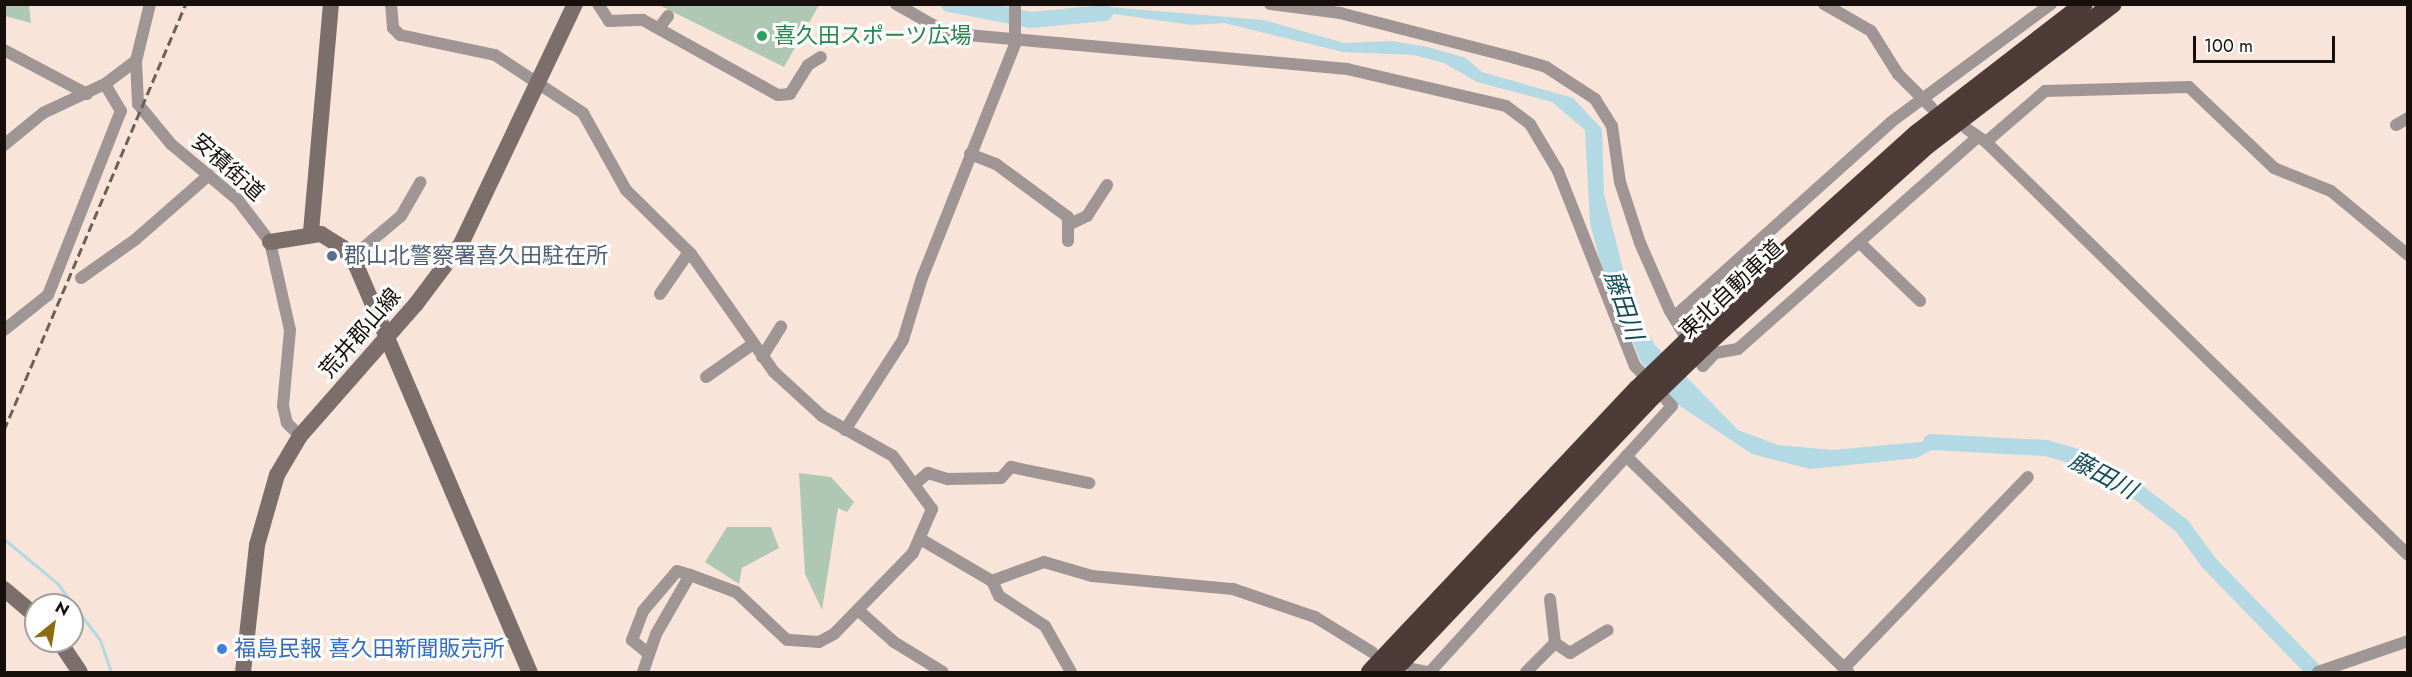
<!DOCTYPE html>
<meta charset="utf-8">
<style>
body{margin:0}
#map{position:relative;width:2412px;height:677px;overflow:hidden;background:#f8e4d9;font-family:Jost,"Noto Sans JP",sans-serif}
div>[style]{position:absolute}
.green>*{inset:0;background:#afc8b4}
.water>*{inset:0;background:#b2d9e4}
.stream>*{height:3px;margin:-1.5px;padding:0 1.5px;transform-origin:1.5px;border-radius:1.5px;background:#b2d9e4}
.river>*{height:16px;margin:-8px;padding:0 8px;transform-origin:8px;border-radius:8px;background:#b2d9e4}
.street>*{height:12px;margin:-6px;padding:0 6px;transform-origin:6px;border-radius:6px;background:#9f9594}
.secondary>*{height:16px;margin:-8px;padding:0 8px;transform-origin:8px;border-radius:8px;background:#7c6e6b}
.highway>*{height:18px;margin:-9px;padding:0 9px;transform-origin:9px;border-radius:9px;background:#4d3b38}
.rail>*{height:3px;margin-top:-1.5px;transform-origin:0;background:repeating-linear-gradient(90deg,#6c6059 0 9px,transparent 0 13.5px)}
.highway-bridge>*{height:18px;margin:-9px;padding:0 9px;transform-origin:9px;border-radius:9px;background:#4d3b38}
.dots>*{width:16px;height:16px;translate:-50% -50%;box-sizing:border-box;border:3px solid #fff;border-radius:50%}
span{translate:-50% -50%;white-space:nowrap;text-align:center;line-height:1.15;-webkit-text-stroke:6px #fff;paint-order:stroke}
.leisure-label{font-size:22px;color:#27864d}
.left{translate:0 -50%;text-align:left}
.street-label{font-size:22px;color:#160f0b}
.service-label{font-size:22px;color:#4e5e75}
.shop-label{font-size:22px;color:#366cbe}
.water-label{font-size:24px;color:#134a57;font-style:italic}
.frame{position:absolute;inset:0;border:6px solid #160f0b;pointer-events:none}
.north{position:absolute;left:24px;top:593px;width:60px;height:60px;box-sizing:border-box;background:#fff;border:2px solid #a29f9d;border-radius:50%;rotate:30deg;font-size:16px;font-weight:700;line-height:24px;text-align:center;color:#160f0b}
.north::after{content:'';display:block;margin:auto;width:21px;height:27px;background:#8e6d11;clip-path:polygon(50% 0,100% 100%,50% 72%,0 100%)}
.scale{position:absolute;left:2193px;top:36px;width:142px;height:27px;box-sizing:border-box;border:3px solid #160f0b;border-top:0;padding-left:8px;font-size:18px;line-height:21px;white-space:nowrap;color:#160f0b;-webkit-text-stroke:4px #fff;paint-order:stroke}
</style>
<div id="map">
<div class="green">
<div style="clip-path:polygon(4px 5px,29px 5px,31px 23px,5px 16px)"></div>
<div style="clip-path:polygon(659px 5px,819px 5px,784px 67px)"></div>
<div style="clip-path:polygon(799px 473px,831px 477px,854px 502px,847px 512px,838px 508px,822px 610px,805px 574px)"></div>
<div style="clip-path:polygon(727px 527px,771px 527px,779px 548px,742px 568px,739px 584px,705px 562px)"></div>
</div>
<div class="water">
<div style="clip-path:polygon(1110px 7px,1264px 20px,1344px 43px,1391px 41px,1428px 47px,1466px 58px,1482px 72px,1573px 98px,1602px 129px,1604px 194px,1632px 305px,1655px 345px,1738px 430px,1778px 445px,1833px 450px,1952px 439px,1917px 458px,1810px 469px,1752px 454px,1674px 402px,1641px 362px,1600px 261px,1590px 223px,1585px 130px,1552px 102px,1477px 82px,1444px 63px,1414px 55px,1343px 52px,1224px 23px,1191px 25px,1114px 14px,1093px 22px,1083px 19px)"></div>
</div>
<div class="stream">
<div style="left:4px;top:539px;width:69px;rotate:39.7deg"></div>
<div style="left:57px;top:583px;width:71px;rotate:53deg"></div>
<div style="left:100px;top:640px;width:34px;rotate:71deg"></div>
</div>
<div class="river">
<div style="left:949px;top:4px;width:84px;rotate:11deg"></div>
<div style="left:1031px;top:20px;width:74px;rotate:-5.4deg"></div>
<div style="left:1931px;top:442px;width:115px;rotate:3deg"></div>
<div style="left:2046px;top:448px;width:36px;rotate:16deg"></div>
<div style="left:2081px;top:458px;width:56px;rotate:29.7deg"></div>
<div style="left:2130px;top:486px;width:66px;rotate:37.6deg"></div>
<div style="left:2182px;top:526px;width:46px;rotate:53.9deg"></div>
<div style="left:2209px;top:563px;width:152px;rotate:45.8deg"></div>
</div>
<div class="street">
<div style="left:150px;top:4px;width:59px;rotate:103.8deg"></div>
<div style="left:136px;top:61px;width:43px;rotate:87.3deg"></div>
<div style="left:138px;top:104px;width:52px;rotate:50.5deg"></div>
<div style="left:171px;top:144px;width:87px;rotate:39.9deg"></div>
<div style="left:238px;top:200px;width:53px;rotate:52.7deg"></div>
<div style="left:270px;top:242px;width:90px;rotate:77.2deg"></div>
<div style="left:290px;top:330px;width:76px;rotate:95.3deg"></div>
<div style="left:283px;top:406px;width:17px;rotate:77deg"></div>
<div style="left:287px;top:423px;width:18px;rotate:45deg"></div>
<div style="left:391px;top:4px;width:24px;rotate:85deg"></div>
<div style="left:393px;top:28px;width:10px;rotate:45deg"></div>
<div style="left:400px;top:35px;width:97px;rotate:11.9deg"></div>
<div style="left:495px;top:55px;width:105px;rotate:33.4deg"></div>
<div style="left:583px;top:113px;width:88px;rotate:60.8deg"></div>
<div style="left:626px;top:190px;width:91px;rotate:44.6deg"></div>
<div style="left:691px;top:254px;width:144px;rotate:54.9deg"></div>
<div style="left:774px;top:372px;width:65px;rotate:42.5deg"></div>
<div style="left:822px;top:416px;width:81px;rotate:29.4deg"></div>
<div style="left:893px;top:456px;width:66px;rotate:53.7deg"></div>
<div style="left:932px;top:509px;width:48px;rotate:113.4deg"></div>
<div style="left:913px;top:553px;width:113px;rotate:134.3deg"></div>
<div style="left:834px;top:634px;width:17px;rotate:152deg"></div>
<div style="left:819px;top:642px;width:32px;rotate:-176deg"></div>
<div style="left:787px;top:640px;width:70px;rotate:-136.7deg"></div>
<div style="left:736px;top:592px;width:49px;rotate:-159.7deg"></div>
<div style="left:690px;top:575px;width:68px;rotate:120deg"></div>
<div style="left:656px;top:634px;width:40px;rotate:108.9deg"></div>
<div style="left:598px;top:4px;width:20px;rotate:57deg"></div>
<div style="left:609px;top:21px;width:34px;rotate:-2deg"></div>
<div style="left:643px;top:20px;width:154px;rotate:29.1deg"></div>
<div style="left:778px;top:95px;width:12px;rotate:-5deg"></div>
<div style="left:790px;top:94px;width:34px;rotate:-58deg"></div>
<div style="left:808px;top:65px;width:15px;rotate:-32deg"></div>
<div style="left:896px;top:4px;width:51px;rotate:29.6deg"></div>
<div style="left:940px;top:29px;width:28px;rotate:13deg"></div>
<div style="left:967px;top:35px;width:382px;rotate:5.1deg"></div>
<div style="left:1347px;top:69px;width:163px;rotate:13.1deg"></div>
<div style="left:1506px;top:106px;width:30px;rotate:37deg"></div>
<div style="left:1530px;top:124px;width:55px;rotate:59.2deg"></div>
<div style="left:1558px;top:171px;width:210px;rotate:68.5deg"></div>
<div style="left:1635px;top:366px;width:54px;rotate:47.2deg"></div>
<div style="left:1672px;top:406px;width:360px;rotate:132.3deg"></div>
<div style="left:1270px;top:4px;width:71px;rotate:7.3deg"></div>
<div style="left:1340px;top:13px;width:181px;rotate:14.4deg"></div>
<div style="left:1515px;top:58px;width:32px;rotate:16deg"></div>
<div style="left:1546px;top:67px;width:59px;rotate:33.1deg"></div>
<div style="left:1595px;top:99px;width:32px;rotate:58deg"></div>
<div style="left:1612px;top:126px;width:57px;rotate:81.9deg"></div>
<div style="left:1620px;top:182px;width:64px;rotate:71.8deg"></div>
<div style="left:1640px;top:243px;width:74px;rotate:66.2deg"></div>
<div style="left:1670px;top:311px;width:64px;rotate:59deg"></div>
<div style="left:1703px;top:366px;width:18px;rotate:-47deg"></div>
<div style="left:1715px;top:353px;width:23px;rotate:-10deg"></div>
<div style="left:1738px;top:349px;width:320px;rotate:-41.5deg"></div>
<div style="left:1824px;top:4px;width:54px;rotate:29.9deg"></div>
<div style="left:1871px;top:31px;width:51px;rotate:57.9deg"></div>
<div style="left:1898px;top:74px;width:47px;rotate:45deg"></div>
<div style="left:659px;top:28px;width:15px;rotate:-53deg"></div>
<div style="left:4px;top:50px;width:94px;rotate:27.9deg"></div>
<div style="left:2396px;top:125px;width:14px;rotate:-30deg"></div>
<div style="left:1967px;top:129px;width:23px;rotate:34deg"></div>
<div style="left:1986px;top:142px;width:590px;rotate:44.38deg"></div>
<div style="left:1986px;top:142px;width:78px;rotate:-40.8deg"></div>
<div style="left:2045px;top:91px;width:144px;rotate:-1.6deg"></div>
<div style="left:2189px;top:87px;width:117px;rotate:43.6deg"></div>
<div style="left:2274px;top:168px;width:61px;rotate:22deg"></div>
<div style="left:2331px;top:191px;width:100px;rotate:39.7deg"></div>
<div style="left:4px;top:145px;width:50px;rotate:-39.4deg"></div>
<div style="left:43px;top:113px;width:68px;rotate:-25.1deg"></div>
<div style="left:105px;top:84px;width:39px;rotate:-37deg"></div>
<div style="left:970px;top:154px;width:28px;rotate:21deg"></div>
<div style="left:996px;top:164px;width:89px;rotate:36.4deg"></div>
<div style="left:1068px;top:217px;width:24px;rotate:90deg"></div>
<div style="left:1072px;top:223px;width:17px;rotate:-25deg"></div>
<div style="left:1087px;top:216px;width:37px;rotate:-57deg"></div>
<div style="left:1859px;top:242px;width:85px;rotate:44deg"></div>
<div style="left:351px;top:258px;width:65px;rotate:-40deg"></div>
<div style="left:401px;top:216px;width:39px;rotate:-60deg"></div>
<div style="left:81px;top:278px;width:67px;rotate:-35.3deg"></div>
<div style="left:136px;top:239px;width:97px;rotate:-41.2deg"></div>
<div style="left:660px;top:294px;width:51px;rotate:-55.4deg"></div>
<div style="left:1674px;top:317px;width:292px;rotate:-41.9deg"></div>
<div style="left:1891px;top:122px;width:199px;rotate:-36.4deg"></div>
<div style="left:4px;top:330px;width:56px;rotate:-38.5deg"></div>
<div style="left:48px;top:295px;width:198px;rotate:-68.4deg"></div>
<div style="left:121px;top:111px;width:31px;rotate:-121deg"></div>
<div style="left:762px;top:357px;width:36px;rotate:-58deg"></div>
<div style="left:706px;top:377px;width:57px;rotate:-35.1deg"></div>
<div style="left:845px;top:430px;width:107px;rotate:-57.2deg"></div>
<div style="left:903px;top:340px;width:65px;rotate:-73deg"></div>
<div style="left:922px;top:278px;width:252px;rotate:-68.3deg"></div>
<div style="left:1015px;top:44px;width:40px;rotate:-90deg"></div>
<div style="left:1626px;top:456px;width:310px;rotate:44.2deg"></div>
<div style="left:916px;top:483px;width:16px;rotate:-40deg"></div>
<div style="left:928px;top:473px;width:21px;rotate:17deg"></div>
<div style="left:948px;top:479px;width:53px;rotate:-1.1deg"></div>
<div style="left:1001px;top:478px;width:15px;rotate:-48deg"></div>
<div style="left:1011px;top:467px;width:80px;rotate:11.6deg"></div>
<div style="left:922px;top:540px;width:81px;rotate:30.4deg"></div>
<div style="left:992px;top:581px;width:17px;rotate:65deg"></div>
<div style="left:999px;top:596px;width:55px;rotate:33.1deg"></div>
<div style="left:1045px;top:626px;width:53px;rotate:60.5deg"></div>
<div style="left:992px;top:581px;width:55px;rotate:-20.1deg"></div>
<div style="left:1044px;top:562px;width:50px;rotate:16.3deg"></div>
<div style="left:1092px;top:576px;width:142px;rotate:5.3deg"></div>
<div style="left:1233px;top:589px;width:87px;rotate:18.9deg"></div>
<div style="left:1315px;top:617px;width:67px;rotate:31.6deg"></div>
<div style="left:1550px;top:599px;width:44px;rotate:83.5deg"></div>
<div style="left:858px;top:610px;width:48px;rotate:41.6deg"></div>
<div style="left:894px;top:642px;width:57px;rotate:31.5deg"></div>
<div style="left:649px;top:654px;width:22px;rotate:-141deg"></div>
<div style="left:632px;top:640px;width:31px;rotate:-69deg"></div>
<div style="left:643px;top:611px;width:52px;rotate:-49.6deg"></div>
<div style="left:677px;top:571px;width:14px;rotate:17deg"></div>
<div style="left:1844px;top:668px;width:265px;rotate:-46.1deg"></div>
<div style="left:1413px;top:669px;width:14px;rotate:12deg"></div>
<div style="left:1526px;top:672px;width:41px;rotate:-45deg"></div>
<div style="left:1555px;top:643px;width:18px;rotate:34deg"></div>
<div style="left:1570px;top:653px;width:44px;rotate:-31.2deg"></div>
<div style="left:2318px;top:672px;width:95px;rotate:-19deg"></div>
</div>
<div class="secondary">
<div style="left:311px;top:232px;width:229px;rotate:-85deg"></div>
<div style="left:270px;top:242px;width:52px;rotate:-8.9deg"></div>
<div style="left:321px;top:234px;width:26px;rotate:32deg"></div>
<div style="left:343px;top:248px;width:21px;rotate:53deg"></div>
<div style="left:356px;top:265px;width:443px;rotate:66.9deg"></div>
<div style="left:4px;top:589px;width:42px;rotate:40.2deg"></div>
<div style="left:59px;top:641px;width:37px;rotate:56deg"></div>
<div style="left:243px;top:672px;width:128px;rotate:-83.7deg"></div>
<div style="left:257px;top:545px;width:73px;rotate:-74.1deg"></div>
<div style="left:277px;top:475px;width:45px;rotate:-59.5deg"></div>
<div style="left:300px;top:436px;width:176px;rotate:-48.7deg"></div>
<div style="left:416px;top:304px;width:75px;rotate:-53.1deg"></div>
<div style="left:461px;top:244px;width:266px;rotate:-64.6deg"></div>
</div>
<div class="highway">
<div style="left:1696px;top:332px;width:297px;rotate:-42deg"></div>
<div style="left:1917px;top:133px;width:211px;rotate:-37.7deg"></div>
<div style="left:1710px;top:341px;width:295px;rotate:-42deg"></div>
<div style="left:1929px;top:144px;width:231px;rotate:-37.3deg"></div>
<div style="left:1370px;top:672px;width:390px;rotate:-46.7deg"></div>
<div style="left:1392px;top:672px;width:378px;rotate:-46.6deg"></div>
</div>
<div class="rail">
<div style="left:4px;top:430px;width:463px;rotate:-66.9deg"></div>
</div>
<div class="highway-bridge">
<div style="left:1638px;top:388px;width:81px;rotate:-44deg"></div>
<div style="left:1652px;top:397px;width:81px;rotate:-44deg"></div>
</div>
<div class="dots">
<div style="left:762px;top:36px;background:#2e9e5b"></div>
<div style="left:332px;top:256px;background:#5c6f8a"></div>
<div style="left:222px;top:649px;background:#3f7fe0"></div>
</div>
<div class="leisure-label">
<span class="left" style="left:774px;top:36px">喜久田スポーツ広場</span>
</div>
<div class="street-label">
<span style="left:228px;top:167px;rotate:42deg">安積街道</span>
<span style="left:1731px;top:289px;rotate:-43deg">東北自動車道</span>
<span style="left:360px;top:333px;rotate:-49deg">荒井郡山線</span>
</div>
<div class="service-label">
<span class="left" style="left:344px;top:256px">郡山北警察署喜久田駐在所</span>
</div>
<div class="shop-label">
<span class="left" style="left:234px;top:649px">福島民報 喜久田新聞販売所</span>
</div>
<div class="water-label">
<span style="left:1624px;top:305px;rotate:71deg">藤田川</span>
<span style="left:2103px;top:475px;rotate:28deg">藤田川</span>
</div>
<div class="frame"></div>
<div class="north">N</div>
<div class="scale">100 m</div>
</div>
